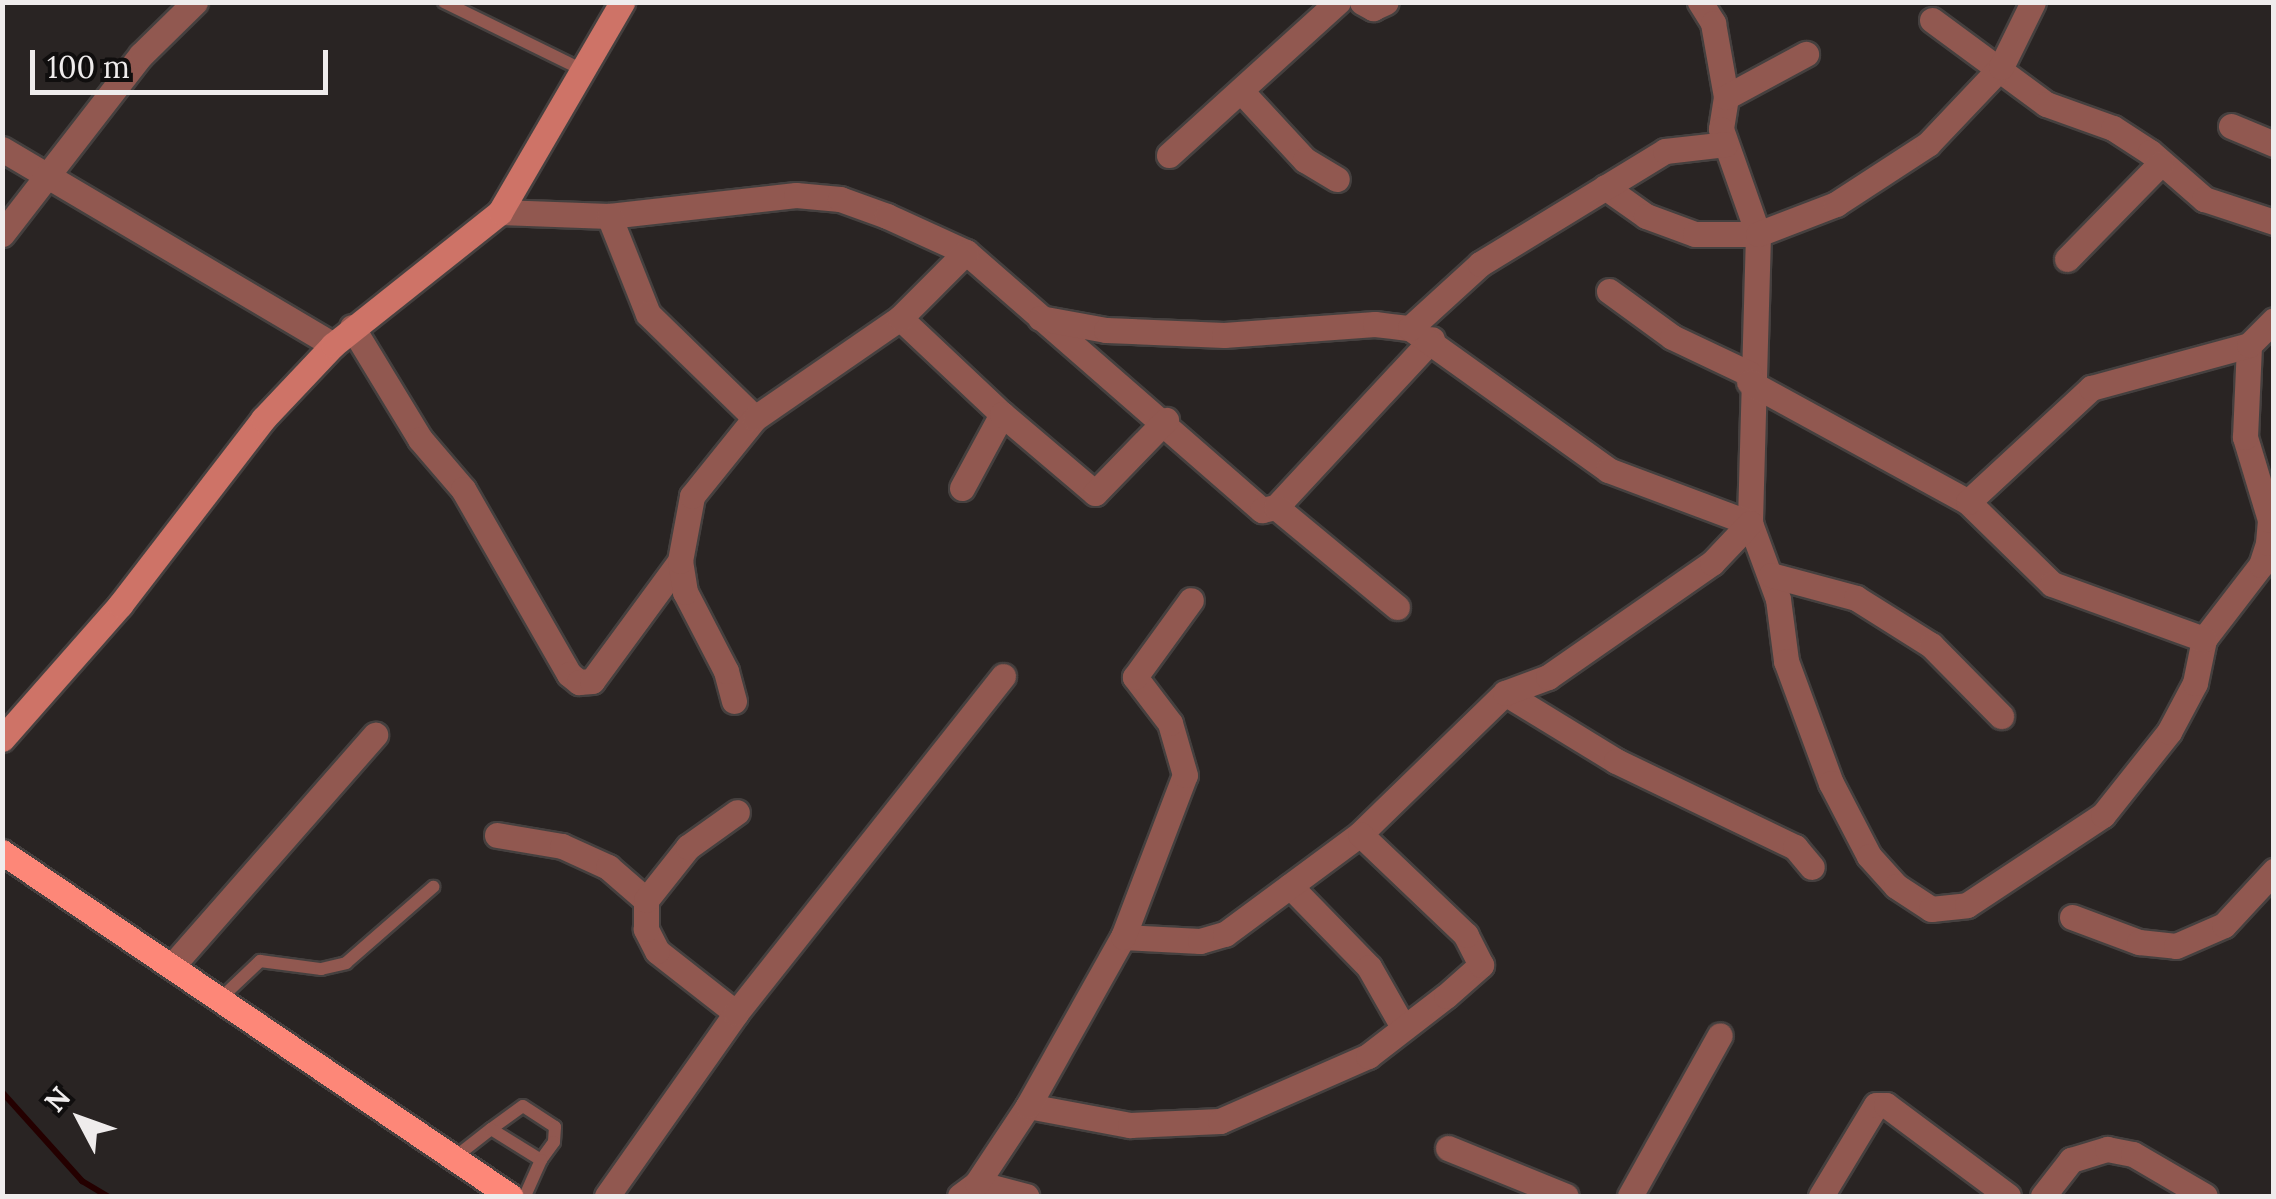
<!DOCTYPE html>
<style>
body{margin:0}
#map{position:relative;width:2276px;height:1199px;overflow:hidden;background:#292423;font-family:Lora,serif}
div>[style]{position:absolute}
.stream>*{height:6px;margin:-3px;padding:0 3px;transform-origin:3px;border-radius:3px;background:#240000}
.roads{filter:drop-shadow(2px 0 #45403f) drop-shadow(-2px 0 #45403f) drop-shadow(0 2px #45403f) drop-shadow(0 -2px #45403f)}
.lane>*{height:12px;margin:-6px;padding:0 6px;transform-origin:6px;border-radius:6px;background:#915850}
.street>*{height:25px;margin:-12.5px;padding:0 12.5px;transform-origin:12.5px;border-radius:12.5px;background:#915850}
.secondary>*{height:25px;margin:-12.5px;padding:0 12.5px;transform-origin:12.5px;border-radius:12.5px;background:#ce7367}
.primary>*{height:25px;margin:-12.5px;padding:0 12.5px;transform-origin:12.5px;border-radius:12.5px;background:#fd8778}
span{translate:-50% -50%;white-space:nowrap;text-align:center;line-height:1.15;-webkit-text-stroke:10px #100e0e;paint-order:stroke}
.frame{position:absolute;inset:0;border:5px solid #efecec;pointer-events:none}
.north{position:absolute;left:30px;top:1069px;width:100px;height:100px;-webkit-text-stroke:8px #100e0e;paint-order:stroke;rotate:311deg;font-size:28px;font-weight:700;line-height:40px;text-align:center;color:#efecec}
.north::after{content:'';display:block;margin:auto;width:35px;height:45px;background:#efecec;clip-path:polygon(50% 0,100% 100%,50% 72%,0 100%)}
.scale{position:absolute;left:30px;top:50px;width:298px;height:45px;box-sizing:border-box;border:5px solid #efecec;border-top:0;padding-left:12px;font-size:30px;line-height:35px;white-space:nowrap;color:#efecec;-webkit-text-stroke:8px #100e0e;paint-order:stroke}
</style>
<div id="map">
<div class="stream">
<div style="left:2px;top:1092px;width:120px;rotate:48deg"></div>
<div style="left:82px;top:1181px;width:29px;rotate:31deg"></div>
</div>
<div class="roads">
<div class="lane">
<div style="left:444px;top:2px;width:155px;rotate:26.1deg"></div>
<div style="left:221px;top:998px;width:54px;rotate:-43.5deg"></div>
<div style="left:260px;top:961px;width:62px;rotate:7.5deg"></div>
<div style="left:321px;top:969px;width:26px;rotate:-13deg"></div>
<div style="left:346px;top:963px;width:116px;rotate:-41.1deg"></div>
<div style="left:491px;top:1129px;width:39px;rotate:-36deg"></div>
<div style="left:523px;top:1106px;width:38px;rotate:33deg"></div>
<div style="left:555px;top:1127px;width:15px;rotate:94deg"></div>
<div style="left:554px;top:1142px;width:22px;rotate:126deg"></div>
<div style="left:454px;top:1158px;width:47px;rotate:-38.1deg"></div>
<div style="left:491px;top:1129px;width:59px;rotate:31.8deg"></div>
<div style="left:541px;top:1160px;width:39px;rotate:114deg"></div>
</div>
<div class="street">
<div style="left:1362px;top:2px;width:13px;rotate:29deg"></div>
<div style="left:1373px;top:8px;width:14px;rotate:-25deg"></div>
<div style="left:1700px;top:2px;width:25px;rotate:58deg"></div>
<div style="left:1713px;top:23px;width:75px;rotate:80deg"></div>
<div style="left:1726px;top:97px;width:32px;rotate:99deg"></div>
<div style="left:1721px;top:129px;width:111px;rotate:70.6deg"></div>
<div style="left:1758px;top:234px;width:289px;rotate:91.6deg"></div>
<div style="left:1750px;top:523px;width:81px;rotate:69.8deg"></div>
<div style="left:1778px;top:599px;width:63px;rotate:82.6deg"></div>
<div style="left:1786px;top:661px;width:130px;rotate:69.8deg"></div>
<div style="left:1831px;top:783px;width:82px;rotate:62.5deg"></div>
<div style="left:1869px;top:856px;width:40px;rotate:48deg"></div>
<div style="left:1896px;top:886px;width:42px;rotate:33.3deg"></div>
<div style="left:1931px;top:909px;width:36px;rotate:-6deg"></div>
<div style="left:1967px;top:905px;width:163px;rotate:-33.5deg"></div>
<div style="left:2103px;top:815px;width:106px;rotate:-51.5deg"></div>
<div style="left:2169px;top:732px;width:55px;rotate:-62deg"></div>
<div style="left:2195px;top:683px;width:45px;rotate:-78.4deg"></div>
<div style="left:2204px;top:639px;width:93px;rotate:-52.4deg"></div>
<div style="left:2261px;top:565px;width:23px;rotate:-72deg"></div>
<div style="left:2268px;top:543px;width:23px;rotate:-85deg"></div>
<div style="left:2270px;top:520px;width:87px;rotate:-106.8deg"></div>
<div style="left:2245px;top:437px;width:92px;rotate:-87.5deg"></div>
<div style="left:1932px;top:20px;width:142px;rotate:36.4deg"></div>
<div style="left:2046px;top:104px;width:71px;rotate:19.7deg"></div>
<div style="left:2113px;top:128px;width:44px;rotate:33deg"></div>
<div style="left:2150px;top:152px;width:72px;rotate:41deg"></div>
<div style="left:2204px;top:199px;width:74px;rotate:18.2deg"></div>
<div style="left:1241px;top:91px;width:94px;rotate:47.2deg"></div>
<div style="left:1305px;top:160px;width:37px;rotate:31deg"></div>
<div style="left:1726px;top:97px;width:91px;rotate:-28.3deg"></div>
<div style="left:2231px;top:126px;width:47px;rotate:22.7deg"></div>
<div style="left:2px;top:149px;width:385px;rotate:30.6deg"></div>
<div style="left:1169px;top:155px;width:228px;rotate:-42.2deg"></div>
<div style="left:1605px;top:187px;width:50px;rotate:35.3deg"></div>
<div style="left:1646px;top:216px;width:52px;rotate:20.2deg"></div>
<div style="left:1695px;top:234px;width:63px"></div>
<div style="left:1758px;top:234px;width:84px;rotate:-21deg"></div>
<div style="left:1836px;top:204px;width:110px;rotate:-33.1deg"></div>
<div style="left:1928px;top:144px;width:106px;rotate:-46.5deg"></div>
<div style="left:2001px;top:67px;width:72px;rotate:-63.8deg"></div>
<div style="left:500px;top:212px;width:109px;rotate:2.1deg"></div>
<div style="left:609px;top:216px;width:188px;rotate:-6.4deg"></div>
<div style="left:796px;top:195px;width:44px;rotate:5.2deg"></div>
<div style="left:840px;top:199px;width:50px;rotate:19.9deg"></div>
<div style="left:887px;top:216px;width:87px;rotate:24.5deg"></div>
<div style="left:966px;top:252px;width:393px;rotate:41.1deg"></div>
<div style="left:1262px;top:510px;width:14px;rotate:-12deg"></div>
<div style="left:1276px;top:507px;width:229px;rotate:-47.1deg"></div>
<div style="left:609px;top:216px;width:105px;rotate:68.3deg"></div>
<div style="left:648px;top:314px;width:149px;rotate:44.2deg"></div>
<div style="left:2px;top:234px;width:227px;rotate:-52.2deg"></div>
<div style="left:141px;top:55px;width:76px;rotate:-44.5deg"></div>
<div style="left:2067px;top:259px;width:134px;rotate:-45.6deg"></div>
<div style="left:1609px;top:291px;width:78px;rotate:36.1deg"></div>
<div style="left:1672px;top:337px;width:86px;rotate:25.4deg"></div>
<div style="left:900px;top:318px;width:140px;rotate:43.3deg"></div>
<div style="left:1040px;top:318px;width:67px;rotate:10.3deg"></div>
<div style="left:1106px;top:330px;width:118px;rotate:2.4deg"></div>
<div style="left:1224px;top:335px;width:151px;rotate:-4.2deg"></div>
<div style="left:1375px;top:324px;width:35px;rotate:7deg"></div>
<div style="left:1410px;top:328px;width:244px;rotate:35.6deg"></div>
<div style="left:1608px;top:470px;width:152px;rotate:20.5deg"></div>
<div style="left:352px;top:327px;width:131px;rotate:58.7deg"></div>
<div style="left:420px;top:439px;width:66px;rotate:49.3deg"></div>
<div style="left:463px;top:489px;width:213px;rotate:60.2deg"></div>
<div style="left:569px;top:674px;width:13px;rotate:39deg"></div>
<div style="left:579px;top:682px;width:13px;rotate:-4deg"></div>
<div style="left:592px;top:681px;width:149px;rotate:-53.7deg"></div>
<div style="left:1410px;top:328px;width:95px;rotate:-42.4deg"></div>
<div style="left:1480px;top:264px;width:217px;rotate:-31.4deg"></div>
<div style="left:1665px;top:151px;width:61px;rotate:-6.5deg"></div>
<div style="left:1749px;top:382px;width:250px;rotate:28.7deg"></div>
<div style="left:1968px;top:502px;width:117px;rotate:44.3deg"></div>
<div style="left:2052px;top:584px;width:162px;rotate:19.9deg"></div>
<div style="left:962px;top:488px;width:84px;rotate:-61.6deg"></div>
<div style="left:1002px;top:414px;width:122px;rotate:40.3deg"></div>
<div style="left:1095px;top:493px;width:102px;rotate:-45.8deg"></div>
<div style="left:1968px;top:502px;width:168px;rotate:-42.8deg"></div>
<div style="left:2091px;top:388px;width:164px;rotate:-15.2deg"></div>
<div style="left:2249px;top:345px;width:35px;rotate:-45deg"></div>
<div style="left:1276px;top:507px;width:157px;rotate:39.6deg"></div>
<div style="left:1771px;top:575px;width:88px;rotate:15.1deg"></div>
<div style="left:1856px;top:598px;width:89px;rotate:32.1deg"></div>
<div style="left:1931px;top:645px;width:100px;rotate:45.4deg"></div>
<div style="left:1505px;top:693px;width:130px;rotate:31.5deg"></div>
<div style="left:1616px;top:761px;width:199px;rotate:25.7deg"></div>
<div style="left:1795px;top:847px;width:26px;rotate:50deg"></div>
<div style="left:734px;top:701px;width:31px;rotate:-105deg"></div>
<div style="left:726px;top:671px;width:89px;rotate:-117.4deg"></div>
<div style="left:685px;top:592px;width:31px;rotate:-99deg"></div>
<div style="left:680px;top:561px;width:66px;rotate:-79.5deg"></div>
<div style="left:692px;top:496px;width:100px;rotate:-51.1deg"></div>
<div style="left:755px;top:418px;width:176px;rotate:-34.6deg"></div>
<div style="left:900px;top:318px;width:93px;rotate:-45deg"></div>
<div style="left:497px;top:835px;width:66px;rotate:9.6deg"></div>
<div style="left:562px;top:846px;width:51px;rotate:24.5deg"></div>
<div style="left:608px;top:867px;width:50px;rotate:41deg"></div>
<div style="left:1290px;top:886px;width:113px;rotate:45.7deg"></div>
<div style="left:1369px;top:967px;width:67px;rotate:60.4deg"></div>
<div style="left:2072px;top:917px;width:72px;rotate:20.5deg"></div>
<div style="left:2139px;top:942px;width:37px;rotate:6deg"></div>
<div style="left:2176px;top:946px;width:52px;rotate:-23.6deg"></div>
<div style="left:2224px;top:925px;width:74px;rotate:-47.2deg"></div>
<div style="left:1123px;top:937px;width:77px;rotate:3deg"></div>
<div style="left:1200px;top:941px;width:26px;rotate:-16deg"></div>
<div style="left:1225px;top:934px;width:168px;rotate:-36.5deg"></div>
<div style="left:1360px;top:834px;width:202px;rotate:-44.2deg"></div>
<div style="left:1505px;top:693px;width:46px;rotate:-20.4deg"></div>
<div style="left:1548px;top:677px;width:200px;rotate:-34.8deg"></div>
<div style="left:1712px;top:563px;width:55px;rotate:-46.5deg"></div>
<div style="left:172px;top:966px;width:308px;rotate:-48.7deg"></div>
<div style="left:736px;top:1013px;width:100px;rotate:-141.9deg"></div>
<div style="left:657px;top:951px;width:25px;rotate:-117deg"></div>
<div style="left:646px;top:929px;width:29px;rotate:-90deg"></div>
<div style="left:646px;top:900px;width:68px;rotate:-51.6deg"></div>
<div style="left:688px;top:847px;width:60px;rotate:-35.5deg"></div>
<div style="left:1028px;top:1106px;width:104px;rotate:10.6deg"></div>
<div style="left:1130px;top:1125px;width:90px;rotate:-2.5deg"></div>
<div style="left:1220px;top:1121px;width:162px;rotate:-23.7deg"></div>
<div style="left:1368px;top:1056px;width:98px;rotate:-37.6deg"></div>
<div style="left:1446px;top:996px;width:47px;rotate:-41.5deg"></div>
<div style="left:1481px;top:965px;width:34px;rotate:-117deg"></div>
<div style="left:1466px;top:935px;width:146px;rotate:-136.4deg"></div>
<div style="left:1448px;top:1148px;width:127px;rotate:22.1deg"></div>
<div style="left:977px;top:1183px;width:51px;rotate:14.9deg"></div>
<div style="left:607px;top:1196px;width:224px;rotate:-54.8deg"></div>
<div style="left:736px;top:1013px;width:430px;rotate:-51.6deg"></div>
<div style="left:960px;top:1196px;width:21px;rotate:-37deg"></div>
<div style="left:977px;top:1183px;width:92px;rotate:-56.5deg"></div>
<div style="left:1028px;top:1106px;width:194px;rotate:-60.7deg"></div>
<div style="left:1123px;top:937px;width:173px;rotate:-69.1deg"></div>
<div style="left:1185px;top:775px;width:54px;rotate:-106.1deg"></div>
<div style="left:1170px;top:723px;width:58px;rotate:-127.3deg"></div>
<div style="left:1135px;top:677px;width:95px;rotate:-54deg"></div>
<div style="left:1630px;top:1196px;width:184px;rotate:-60.8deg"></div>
<div style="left:1821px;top:1196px;width:106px;rotate:-58.9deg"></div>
<div style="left:1876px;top:1105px;width:10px"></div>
<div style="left:1886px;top:1105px;width:152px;rotate:36.7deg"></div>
<div style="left:2043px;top:1196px;width:46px;rotate:-52.1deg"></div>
<div style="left:2071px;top:1160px;width:38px;rotate:-17deg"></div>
<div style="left:2107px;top:1149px;width:26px;rotate:11deg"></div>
<div style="left:2133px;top:1154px;width:83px;rotate:30.3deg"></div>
</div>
<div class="secondary">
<div style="left:2px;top:739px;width:179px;rotate:-48.6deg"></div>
<div style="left:120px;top:605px;width:235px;rotate:-52.4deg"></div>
<div style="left:263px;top:419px;width:102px;rotate:-46.6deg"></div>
<div style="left:333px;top:345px;width:213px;rotate:-38.5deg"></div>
<div style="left:500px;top:212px;width:243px;rotate:-59.8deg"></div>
</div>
<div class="primary">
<div style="left:2px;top:852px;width:614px;rotate:34.1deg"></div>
</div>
</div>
<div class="frame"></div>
<div class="north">N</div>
<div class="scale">100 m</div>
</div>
